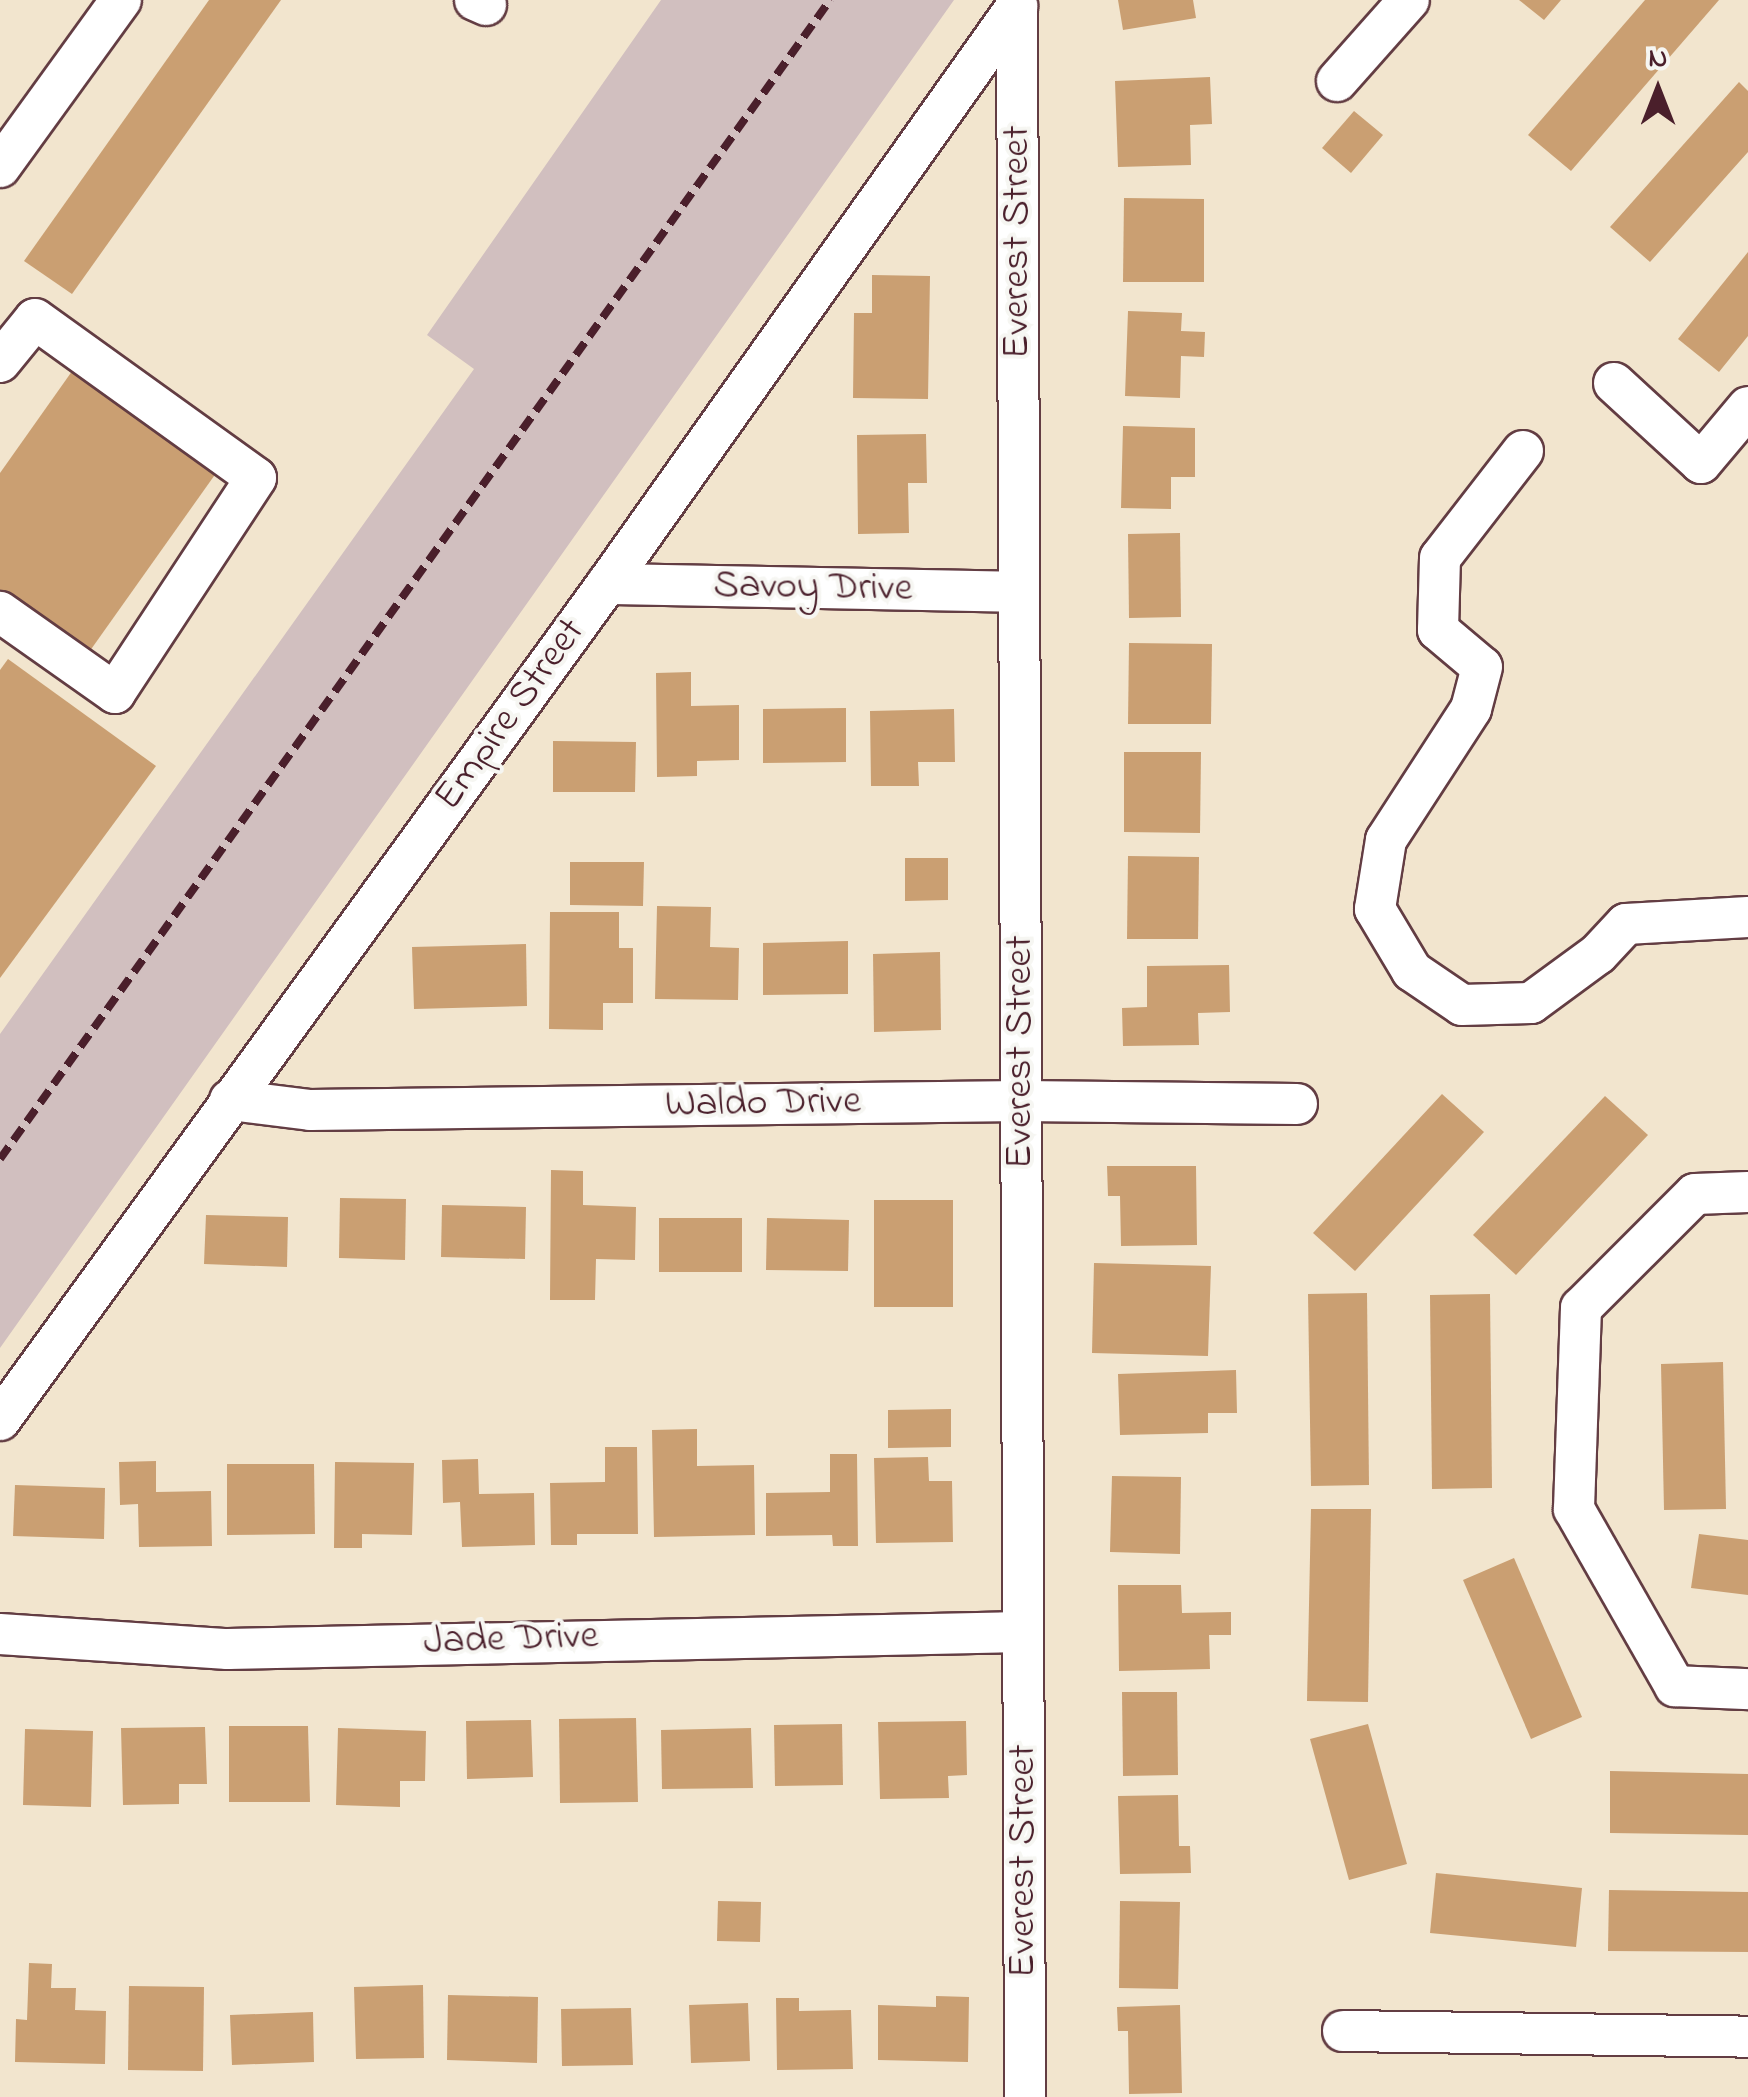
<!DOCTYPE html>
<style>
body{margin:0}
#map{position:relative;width:1748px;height:2097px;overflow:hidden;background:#f2e5ce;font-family:"Indie Flower",sans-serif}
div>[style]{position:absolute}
.industrial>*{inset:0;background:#d1bfbf}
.building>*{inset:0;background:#ca9f72}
.roads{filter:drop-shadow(2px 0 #633d43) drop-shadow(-2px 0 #633d43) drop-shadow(0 2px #633d43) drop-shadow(0 -2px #633d43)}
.minor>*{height:40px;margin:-20px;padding:0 20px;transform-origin:20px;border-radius:20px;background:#fff}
.rail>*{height:8px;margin-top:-4px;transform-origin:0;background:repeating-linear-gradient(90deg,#4a1f2b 0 15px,transparent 0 23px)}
span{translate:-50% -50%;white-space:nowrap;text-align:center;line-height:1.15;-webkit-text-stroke:8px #f6f6f2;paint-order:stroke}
.street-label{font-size:40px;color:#4a1f2b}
.north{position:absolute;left:1608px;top:40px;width:100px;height:100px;-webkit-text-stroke:8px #f6f6f2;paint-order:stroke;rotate:0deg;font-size:28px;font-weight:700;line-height:40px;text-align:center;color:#4a1f2b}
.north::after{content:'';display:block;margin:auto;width:35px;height:45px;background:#4a1f2b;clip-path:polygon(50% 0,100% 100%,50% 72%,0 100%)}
</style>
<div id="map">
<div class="industrial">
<div style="clip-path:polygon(661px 0,954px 0,0 1348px,0 1034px,474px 369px,427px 335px)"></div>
</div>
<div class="building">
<div style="clip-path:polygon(209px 0,281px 0,72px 294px,24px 261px)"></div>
<div style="clip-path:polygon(1118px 0,1193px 0,1196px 18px,1123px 30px)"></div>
<div style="clip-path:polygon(1519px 0,1561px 0,1544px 20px)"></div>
<div style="clip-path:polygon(1645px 0,1719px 0,1571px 171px,1528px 135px)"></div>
<div style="clip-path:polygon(1210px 77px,1212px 124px,1190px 125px,1191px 165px,1118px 167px,1115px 81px)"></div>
<div style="clip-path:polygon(1739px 82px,1748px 91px,1748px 152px,1650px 262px,1610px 227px)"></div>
<div style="clip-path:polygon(1354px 111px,1383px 135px,1351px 173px,1322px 148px)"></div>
<div style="clip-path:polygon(1124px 198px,1204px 199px,1204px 282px,1123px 282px)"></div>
<div style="clip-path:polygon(1748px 252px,1748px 336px,1719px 372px,1678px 339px)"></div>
<div style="clip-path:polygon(872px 275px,930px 276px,928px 399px,853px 398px,854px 313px,872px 313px)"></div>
<div style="clip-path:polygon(1128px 311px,1182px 313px,1181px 331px,1205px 332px,1204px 357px,1181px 356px,1180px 398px,1125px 396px)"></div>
<div style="clip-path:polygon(75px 367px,219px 469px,87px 655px,0 594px,0 473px)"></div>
<div style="clip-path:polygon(1123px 426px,1195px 428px,1195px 477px,1171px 477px,1171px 509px,1121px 508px)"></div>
<div style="clip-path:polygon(926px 434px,927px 483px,908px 483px,909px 533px,858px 534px,857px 435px)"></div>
<div style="clip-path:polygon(1180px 533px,1181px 617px,1129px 618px,1128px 534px)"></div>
<div style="clip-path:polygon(1129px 643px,1212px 644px,1211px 724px,1128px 724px)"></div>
<div style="clip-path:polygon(8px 659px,156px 766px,0 978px,0 670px)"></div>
<div style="clip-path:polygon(691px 672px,691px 706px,739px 705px,739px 760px,697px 761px,697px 776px,657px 777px,656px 673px)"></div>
<div style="clip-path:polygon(846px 708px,846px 762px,763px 763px,763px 709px)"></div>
<div style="clip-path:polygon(954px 709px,955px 762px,918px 762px,919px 786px,871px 786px,870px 711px)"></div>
<div style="clip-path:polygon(553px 741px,636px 742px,635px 792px,553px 792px)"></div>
<div style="clip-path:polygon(1124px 752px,1201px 752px,1200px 833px,1124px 832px)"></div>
<div style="clip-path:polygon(1128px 856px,1199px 857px,1198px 939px,1127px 939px)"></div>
<div style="clip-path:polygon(905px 858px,948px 858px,948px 900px,905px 901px)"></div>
<div style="clip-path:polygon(570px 862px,644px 862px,643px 906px,570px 905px)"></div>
<div style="clip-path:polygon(657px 906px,711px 907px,710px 947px,739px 948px,738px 1000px,655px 999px)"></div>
<div style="clip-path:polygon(550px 912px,619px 912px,619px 948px,633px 948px,633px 1003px,603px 1003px,603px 1030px,549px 1029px)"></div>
<div style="clip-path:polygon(848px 941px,848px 994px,763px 995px,763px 943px)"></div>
<div style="clip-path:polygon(526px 944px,527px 1006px,414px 1009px,412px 947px)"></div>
<div style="clip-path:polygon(940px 952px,941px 1030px,874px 1032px,873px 954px)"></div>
<div style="clip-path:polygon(1229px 965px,1230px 1012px,1198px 1013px,1199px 1045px,1123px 1046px,1122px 1008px,1147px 1007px,1147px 966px)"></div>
<div style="clip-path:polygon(1442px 1094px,1484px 1132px,1355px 1271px,1313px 1233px)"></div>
<div style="clip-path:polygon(1605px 1096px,1648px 1135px,1516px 1275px,1473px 1235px)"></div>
<div style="clip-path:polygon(1107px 1166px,1196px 1166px,1197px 1245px,1121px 1246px,1120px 1196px,1108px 1196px)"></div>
<div style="clip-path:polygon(551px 1170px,583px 1171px,583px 1205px,636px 1207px,635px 1260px,596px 1259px,595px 1300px,550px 1300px)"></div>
<div style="clip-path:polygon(340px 1198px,406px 1199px,405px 1260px,339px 1258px)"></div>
<div style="clip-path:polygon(874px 1200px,953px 1200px,953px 1307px,874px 1307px)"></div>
<div style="clip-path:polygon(442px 1205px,526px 1207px,525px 1259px,441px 1257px)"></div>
<div style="clip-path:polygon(206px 1215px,288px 1217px,287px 1267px,204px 1264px)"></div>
<div style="clip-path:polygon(659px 1218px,742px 1218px,742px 1272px,659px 1272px)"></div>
<div style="clip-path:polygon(767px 1218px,849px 1220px,848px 1271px,766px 1270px)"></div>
<div style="clip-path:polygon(1094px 1263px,1211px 1266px,1208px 1356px,1092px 1353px)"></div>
<div style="clip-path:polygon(1367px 1293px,1369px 1485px,1311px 1486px,1308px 1294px)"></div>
<div style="clip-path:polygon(1490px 1294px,1492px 1488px,1432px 1489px,1430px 1295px)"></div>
<div style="clip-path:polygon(1723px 1362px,1726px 1509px,1664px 1510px,1661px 1364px)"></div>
<div style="clip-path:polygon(1236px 1370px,1237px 1413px,1208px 1413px,1208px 1433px,1120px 1435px,1118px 1374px)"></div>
<div style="clip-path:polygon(951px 1409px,951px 1447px,888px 1448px,888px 1410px)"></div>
<div style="clip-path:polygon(697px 1429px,697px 1466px,754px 1465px,755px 1535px,654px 1537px,652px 1430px)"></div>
<div style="clip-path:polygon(605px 1447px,637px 1447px,638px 1534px,577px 1534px,577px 1545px,551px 1545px,550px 1483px,605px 1482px)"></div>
<div style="clip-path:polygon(830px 1454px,857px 1454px,858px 1546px,833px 1546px,832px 1535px,766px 1536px,766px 1493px,830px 1492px)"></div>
<div style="clip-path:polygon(928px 1457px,929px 1481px,952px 1481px,953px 1542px,876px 1543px,874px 1458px)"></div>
<div style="clip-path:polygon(478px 1459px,479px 1494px,534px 1493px,535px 1545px,462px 1547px,460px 1502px,443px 1503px,442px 1460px)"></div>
<div style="clip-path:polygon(156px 1461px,156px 1492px,211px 1491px,212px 1546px,139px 1547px,138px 1504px,120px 1505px,119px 1462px)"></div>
<div style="clip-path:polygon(335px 1462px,414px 1463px,412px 1535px,362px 1534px,362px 1548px,334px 1548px)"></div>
<div style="clip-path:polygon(227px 1464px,314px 1464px,315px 1534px,227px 1535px)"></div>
<div style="clip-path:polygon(1112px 1476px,1181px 1477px,1180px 1554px,1110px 1552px)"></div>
<div style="clip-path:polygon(15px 1485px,105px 1488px,104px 1539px,13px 1536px)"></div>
<div style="clip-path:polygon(1311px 1509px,1371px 1509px,1368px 1702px,1307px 1701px)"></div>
<div style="clip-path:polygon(1699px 1534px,1748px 1540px,1748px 1595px,1691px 1588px)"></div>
<div style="clip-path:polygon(1514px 1558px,1582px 1717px,1531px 1739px,1463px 1580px)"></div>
<div style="clip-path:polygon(1118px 1585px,1181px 1585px,1182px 1613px,1231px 1612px,1231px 1635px,1209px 1635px,1210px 1669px,1119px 1671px)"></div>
<div style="clip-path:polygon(1122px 1692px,1177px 1692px,1178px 1775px,1123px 1776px)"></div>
<div style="clip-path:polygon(636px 1718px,638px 1802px,560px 1803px,559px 1719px)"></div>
<div style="clip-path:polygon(531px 1720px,533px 1777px,467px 1779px,466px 1721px)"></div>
<div style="clip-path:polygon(966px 1721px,967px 1775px,948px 1776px,949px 1798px,880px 1799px,878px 1722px)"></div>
<div style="clip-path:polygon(842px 1724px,843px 1785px,775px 1786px,774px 1725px)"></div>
<div style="clip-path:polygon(1368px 1724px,1407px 1864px,1349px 1880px,1310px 1739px)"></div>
<div style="clip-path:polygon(229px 1726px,308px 1726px,310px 1802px,229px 1802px)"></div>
<div style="clip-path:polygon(205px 1727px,207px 1784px,179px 1784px,179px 1804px,123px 1805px,121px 1728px)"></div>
<div style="clip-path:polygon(338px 1728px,426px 1731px,425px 1781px,400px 1781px,400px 1807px,336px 1805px)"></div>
<div style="clip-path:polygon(751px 1728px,753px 1788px,662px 1789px,661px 1730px)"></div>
<div style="clip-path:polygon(25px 1729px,93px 1731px,91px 1807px,23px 1805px)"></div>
<div style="clip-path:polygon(1610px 1771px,1748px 1774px,1748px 1835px,1610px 1833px)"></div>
<div style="clip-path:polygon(1178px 1795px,1179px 1846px,1190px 1846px,1191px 1873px,1120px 1874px,1118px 1796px)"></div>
<div style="clip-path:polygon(1436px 1873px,1582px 1888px,1576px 1947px,1430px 1933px)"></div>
<div style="clip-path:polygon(1609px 1890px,1748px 1892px,1748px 1952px,1608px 1951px)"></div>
<div style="clip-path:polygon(718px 1901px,761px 1902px,760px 1942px,717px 1941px)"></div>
<div style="clip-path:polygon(1120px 1901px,1180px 1902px,1178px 1989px,1119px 1988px)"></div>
<div style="clip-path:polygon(29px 1963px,52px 1964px,51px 1988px,76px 1988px,75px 2010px,106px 2011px,105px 2064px,15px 2062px,16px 2019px,27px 2020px)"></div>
<div style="clip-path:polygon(423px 1985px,424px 2058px,356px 2059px,354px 1987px)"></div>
<div style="clip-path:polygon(129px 1986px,204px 1987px,203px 2071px,128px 2070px)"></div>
<div style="clip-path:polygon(448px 1995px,538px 1997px,537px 2063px,447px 2060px)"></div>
<div style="clip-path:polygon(936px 1996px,969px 1997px,968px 2062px,878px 2060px,878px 2005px,936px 2007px)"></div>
<div style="clip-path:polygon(776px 1998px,799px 1998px,799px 2011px,851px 2010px,853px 2069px,777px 2070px)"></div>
<div style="clip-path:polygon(748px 2003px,750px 2061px,691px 2063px,689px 2005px)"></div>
<div style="clip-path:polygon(1180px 2005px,1182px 2093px,1129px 2094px,1128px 2031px,1118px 2031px,1117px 2007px)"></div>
<div style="clip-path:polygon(631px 2008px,633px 2065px,562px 2066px,561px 2009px)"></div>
<div style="clip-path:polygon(313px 2012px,314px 2062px,232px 2065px,230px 2015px)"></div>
</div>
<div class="roads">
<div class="minor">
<div style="left:475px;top:0;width:12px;rotate:24deg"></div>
<div style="left:1017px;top:6px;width:2091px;rotate:89.78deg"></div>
<div style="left:1337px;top:81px;width:108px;rotate:-48.4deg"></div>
<div style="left:0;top:167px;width:206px;rotate:-54.1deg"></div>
<div style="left:0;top:362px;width:55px;rotate:-50.9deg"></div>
<div style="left:35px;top:319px;width:272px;rotate:35.7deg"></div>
<div style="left:256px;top:478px;width:257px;rotate:123.3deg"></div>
<div style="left:115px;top:693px;width:141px;rotate:-144.8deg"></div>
<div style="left:1614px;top:383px;width:118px;rotate:42.6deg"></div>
<div style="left:1701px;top:463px;width:73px;rotate:-50deg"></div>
<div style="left:1523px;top:451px;width:135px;rotate:127.8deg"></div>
<div style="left:1440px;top:558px;width:72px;rotate:91.6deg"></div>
<div style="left:1438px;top:630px;width:57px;rotate:40.1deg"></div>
<div style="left:1482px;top:667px;width:43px;rotate:104.7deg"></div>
<div style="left:1471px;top:709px;width:156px;rotate:123deg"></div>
<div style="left:1386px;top:840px;width:70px;rotate:99.1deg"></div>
<div style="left:1375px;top:909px;width:72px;rotate:59.2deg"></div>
<div style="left:1412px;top:971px;width:60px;rotate:34.2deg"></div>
<div style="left:1462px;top:1005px;width:69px;rotate:-1.7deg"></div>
<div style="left:1531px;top:1003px;width:83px;rotate:-36.2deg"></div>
<div style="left:1598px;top:954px;width:41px;rotate:-47deg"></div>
<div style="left:1626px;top:924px;width:122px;rotate:-3.3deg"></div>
<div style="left:607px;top:584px;width:412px;rotate:1.1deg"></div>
<div style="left:230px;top:1100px;width:81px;rotate:7.1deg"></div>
<div style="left:310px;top:1110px;width:711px;rotate:-0.73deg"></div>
<div style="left:1021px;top:1101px;width:276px;rotate:0.6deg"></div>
<div style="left:1748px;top:1192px;width:53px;rotate:177.8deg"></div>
<div style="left:1695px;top:1194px;width:161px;rotate:135deg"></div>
<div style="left:1581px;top:1308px;width:201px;rotate:92deg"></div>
<div style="left:1574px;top:1509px;width:204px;rotate:60.3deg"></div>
<div style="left:1675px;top:1686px;width:73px;rotate:2.4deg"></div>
<div style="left:0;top:1420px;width:1033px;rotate:-54.02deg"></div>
<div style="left:607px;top:584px;width:709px;rotate:-54.65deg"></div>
<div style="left:0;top:1634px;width:228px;rotate:3.8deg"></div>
<div style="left:228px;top:1649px;width:795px;rotate:-1.23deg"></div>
<div style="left:1343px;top:2031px;width:405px;rotate:0.8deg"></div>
</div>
</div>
<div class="rail">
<div style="left:0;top:1159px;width:1426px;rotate:-54.39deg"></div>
</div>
<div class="street-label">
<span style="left:1018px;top:242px;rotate:-90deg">Everest Street</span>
<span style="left:813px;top:588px;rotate:1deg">Savoy Drive</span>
<span style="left:511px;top:715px;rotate:-54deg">Empire Street</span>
<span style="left:1021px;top:1052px;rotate:-90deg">Everest Street</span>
<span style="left:763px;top:1104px;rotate:-1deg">Waldo Drive</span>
<span style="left:511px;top:1640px;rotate:-2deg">Jade Drive</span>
<span style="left:1024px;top:1861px;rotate:-90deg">Everest Street</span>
</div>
<div class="north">N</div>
</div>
